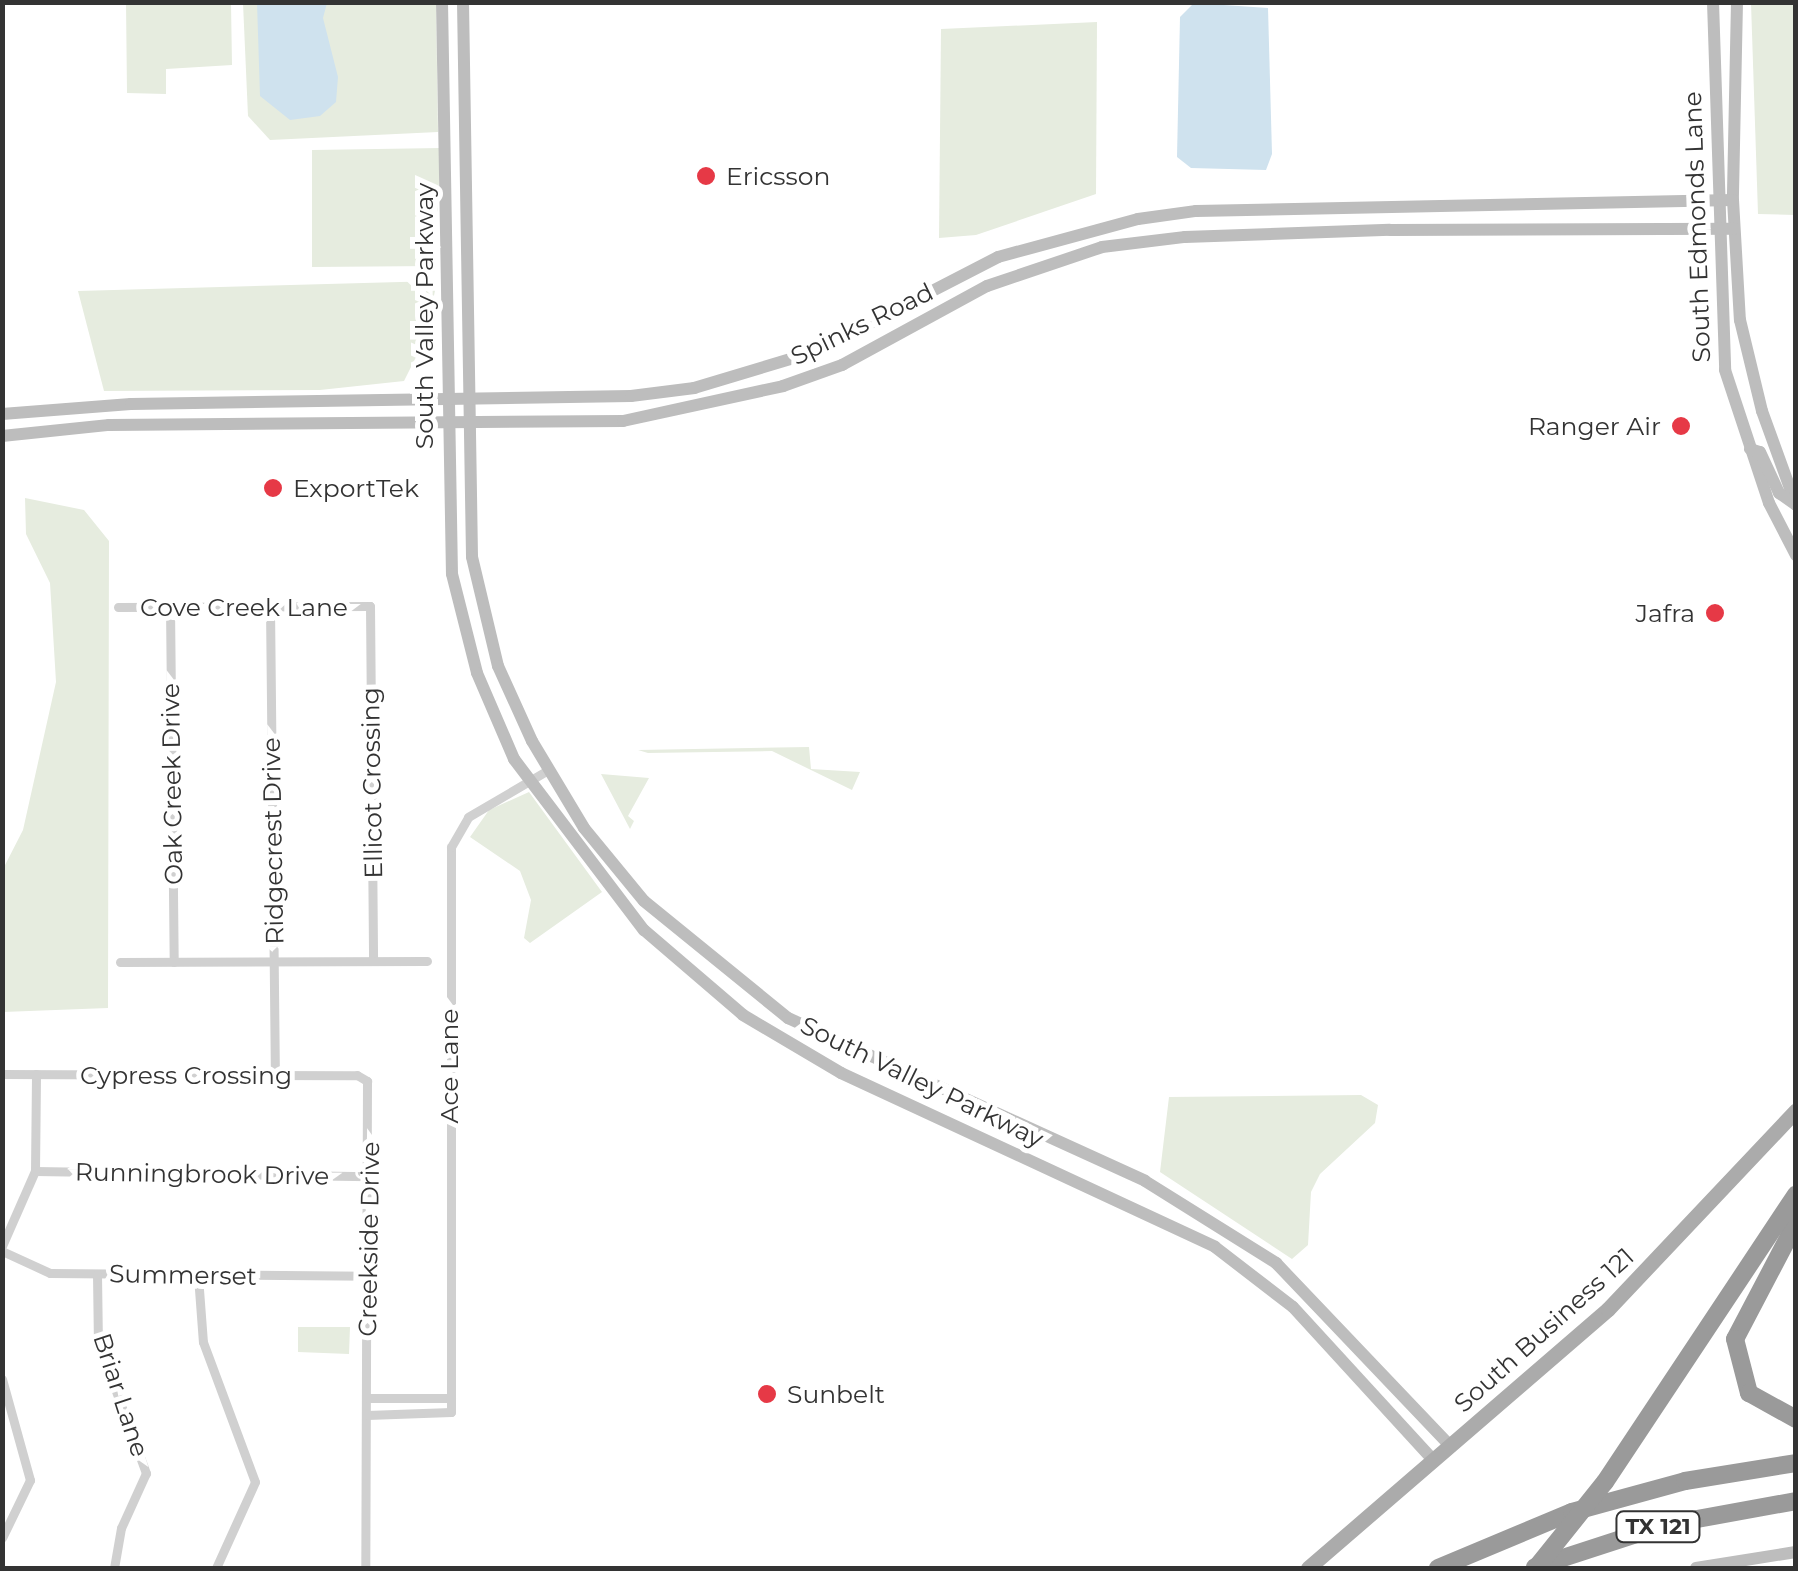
<!DOCTYPE html>
<style>
body{margin:0}
#map{position:relative;width:1798px;height:1571px;overflow:hidden;background:#fff;font-family:Montserrat,sans-serif}
div>[style]{position:absolute}
.green>*{inset:0;background:#e6ecdf}
.water>*{inset:0;background:#cfe2ee}
.street>*{height:9px;margin:-4.5px;padding:0 4.5px;transform-origin:4.5px;border-radius:4.5px;background:#d0d0d0}
.secondary>*{height:12px;margin:-6px;padding:0 6px;transform-origin:6px;border-radius:6px;background:#bdbdbd}
.primary>*{height:15px;margin:-7.5px;padding:0 7.5px;transform-origin:7.5px;border-radius:7.5px;background:#ababab}
.highway>*{height:18px;margin:-9px;padding:0 9px;transform-origin:9px;border-radius:9px;background:#9a9a9a}
.highway-bridge>*{height:18px;margin:-9px;padding:0 9px;transform-origin:9px;border-radius:9px;background:#9a9a9a}
.dots>*{width:28px;height:28px;translate:-50% -50%;box-sizing:border-box;border:5px solid #fff;border-radius:50%}
span{translate:-50% -50%;white-space:nowrap;text-align:center;line-height:1.15;-webkit-text-stroke:10px #fff;paint-order:stroke}
.shield-label span{padding:2px 8px;background:#fff;border:2px solid;border-radius:8px;-webkit-text-stroke-width:0}
.shield-label{font-size:22px;color:#333;font-weight:700}
.poi-label{font-size:25px;color:#333}
.left{translate:0 -50%;text-align:left}
.right{translate:-100% -50%;text-align:right}
.street-label{font-size:25px;color:#333}
.frame{position:absolute;inset:0;border:5px solid #333;pointer-events:none}
</style>
<div id="map">
<div class="green">
<div style="clip-path:polygon(126px 3px,231px 3px,232px 65px,166px 69px,166px 94px,127px 93px)"></div>
<div style="clip-path:polygon(243px 3px,436px 3px,438px 132px,270px 140px,248px 116px)"></div>
<div style="clip-path:polygon(1751px 3px,1795px 3px,1795px 215px,1758px 214px)"></div>
<div style="clip-path:polygon(1097px 22px,1096px 194px,976px 235px,939px 238px,941px 29px)"></div>
<div style="clip-path:polygon(441px 148px,434px 266px,312px 267px,312px 150px)"></div>
<div style="clip-path:polygon(437px 281px,425px 339px,404px 381px,320px 390px,104px 391px,78px 291px)"></div>
<div style="clip-path:polygon(25px 498px,84px 510px,109px 541px,108px 1008px,3px 1012px,3px 869px,23px 830px,56px 682px,50px 583px,26px 534px)"></div>
<div style="clip-path:polygon(809px 747px,811px 769px,860px 772px,852px 790px,772px 751px,648px 753px,638px 750px)"></div>
<div style="clip-path:polygon(601px 774px,649px 778px,628px 816px,634px 821px,630px 829px)"></div>
<div style="clip-path:polygon(529px 792px,602px 892px,530px 943px,524px 938px,531px 900px,520px 871px,470px 837px,489px 810px)"></div>
<div style="clip-path:polygon(1361px 1095px,1378px 1105px,1375px 1123px,1320px 1174px,1311px 1192px,1308px 1245px,1292px 1259px,1160px 1172px,1169px 1097px)"></div>
<div style="clip-path:polygon(298px 1327px,350px 1327px,349px 1354px,298px 1352px)"></div>
</div>
<div class="water">
<div style="clip-path:polygon(257px 3px,327px 3px,323px 18px,338px 77px,336px 102px,320px 116px,290px 120px,260px 96px)"></div>
<div style="clip-path:polygon(1194px 3px,1268px 8px,1272px 154px,1266px 170px,1191px 168px,1177px 157px,1180px 17px)"></div>
</div>
<div class="street">
<div style="left:170px;top:606px;width:356px;rotate:89.4deg"></div>
<div style="left:270px;top:606px;width:470px;rotate:89.4deg"></div>
<div style="left:118px;top:607px;width:252px;rotate:-0.2deg"></div>
<div style="left:370px;top:606px;width:354px;rotate:89.5deg"></div>
<div style="left:120px;top:962px;width:307px;rotate:-0.2deg"></div>
<div style="left:2px;top:1074px;width:355px;rotate:0.2deg"></div>
<div style="left:357px;top:1075px;width:12px;rotate:31deg"></div>
<div style="left:367px;top:1081px;width:487px;rotate:90.2deg"></div>
<div style="left:35px;top:1171px;width:335px;rotate:0.9deg"></div>
<div style="left:2px;top:1246px;width:82px;rotate:-66.3deg"></div>
<div style="left:35px;top:1171px;width:97px;rotate:-89.4deg"></div>
<div style="left:2px;top:1251px;width:53px;rotate:24.6deg"></div>
<div style="left:50px;top:1273px;width:318px;rotate:0.5deg"></div>
<div style="left:97px;top:1274px;width:68px;rotate:89.2deg"></div>
<div style="left:98px;top:1342px;width:140px;rotate:69.9deg"></div>
<div style="left:146px;top:1473px;width:60px;rotate:114.4deg"></div>
<div style="left:121px;top:1528px;width:41px;rotate:99.9deg"></div>
<div style="left:198px;top:1276px;width:66px;rotate:85.7deg"></div>
<div style="left:203px;top:1342px;width:149px;rotate:69.6deg"></div>
<div style="left:255px;top:1482px;width:94px;rotate:114.4deg"></div>
<div style="left:2px;top:1379px;width:105px;rotate:74.5deg"></div>
<div style="left:30px;top:1480px;width:64px;rotate:115.8deg"></div>
<div style="left:367px;top:1398px;width:84px"></div>
<div style="left:367px;top:1415px;width:84px;rotate:-2deg"></div>
<div style="left:451px;top:1412px;width:565px;rotate:-90deg"></div>
<div style="left:451px;top:847px;width:34px;rotate:-60deg"></div>
<div style="left:468px;top:817px;width:93px;rotate:-30.4deg"></div>
</div>
<div class="secondary">
<div style="left:442px;top:2px;width:572px;rotate:89deg"></div>
<div style="left:452px;top:574px;width:102px;rotate:75.8deg"></div>
<div style="left:477px;top:673px;width:94px;rotate:66.7deg"></div>
<div style="left:514px;top:759px;width:215px;rotate:52.8deg"></div>
<div style="left:644px;top:930px;width:130px;rotate:40.6deg"></div>
<div style="left:743px;top:1015px;width:114px;rotate:30.6deg"></div>
<div style="left:841px;top:1073px;width:412px;rotate:24.9deg"></div>
<div style="left:1215px;top:1247px;width:98px;rotate:37.6deg"></div>
<div style="left:1293px;top:1307px;width:209px;rotate:47.5deg"></div>
<div style="left:463px;top:2px;width:555px;rotate:89.07deg"></div>
<div style="left:472px;top:557px;width:112px;rotate:76.6deg"></div>
<div style="left:498px;top:666px;width:82px;rotate:65.6deg"></div>
<div style="left:532px;top:741px;width:101px;rotate:59.1deg"></div>
<div style="left:584px;top:828px;width:94px;rotate:50.6deg"></div>
<div style="left:644px;top:901px;width:186px;rotate:39.1deg"></div>
<div style="left:788px;top:1018px;width:392px;rotate:24.5deg"></div>
<div style="left:1145px;top:1181px;width:155px;rotate:32deg"></div>
<div style="left:1276px;top:1263px;width:254px;rotate:46.4deg"></div>
<div style="left:1713px;top:2px;width:368px;rotate:88.1deg"></div>
<div style="left:1725px;top:370px;width:140px;rotate:71.7deg"></div>
<div style="left:1769px;top:503px;width:59px;rotate:62.6deg"></div>
<div style="left:1737px;top:2px;width:198px;rotate:91.2deg"></div>
<div style="left:1733px;top:200px;width:120px;rotate:86.7deg"></div>
<div style="left:1740px;top:320px;width:94px;rotate:76.4deg"></div>
<div style="left:1762px;top:411px;width:100px;rotate:70.1deg"></div>
<div style="left:2px;top:414px;width:129px;rotate:-4.4deg"></div>
<div style="left:131px;top:404px;width:500px;rotate:-0.92deg"></div>
<div style="left:631px;top:396px;width:64px;rotate:-7.2deg"></div>
<div style="left:694px;top:388px;width:125px;rotate:-16.7deg"></div>
<div style="left:814px;top:352px;width:207px;rotate:-27.3deg"></div>
<div style="left:998px;top:257px;width:145px;rotate:-15.2deg"></div>
<div style="left:1138px;top:219px;width:59px;rotate:-7.9deg"></div>
<div style="left:1196px;top:211px;width:537px;rotate:-1.17deg"></div>
<div style="left:2px;top:436px;width:108px;rotate:-5.9deg"></div>
<div style="left:109px;top:425px;width:514px;rotate:-0.45deg"></div>
<div style="left:623px;top:421px;width:164px;rotate:-12.3deg"></div>
<div style="left:783px;top:386px;width:63px;rotate:-19.6deg"></div>
<div style="left:842px;top:365px;width:165px;rotate:-28.6deg"></div>
<div style="left:987px;top:286px;width:121px;rotate:-18.7deg"></div>
<div style="left:1102px;top:247px;width:84px;rotate:-6.9deg"></div>
<div style="left:1185px;top:237px;width:205px;rotate:-2deg"></div>
<div style="left:1390px;top:230px;width:344px;rotate:-0.2deg"></div>
<div style="left:1750px;top:449px;width:10px;rotate:17deg"></div>
<div style="left:1760px;top:452px;width:45px;rotate:65.1deg"></div>
<div style="left:1779px;top:493px;width:19px;rotate:35deg"></div>
<div style="left:1696px;top:1568px;width:101px;rotate:-9.1deg"></div>
</div>
<div class="primary">
<div style="left:1308px;top:1568px;width:396px;rotate:-40.8deg"></div>
<div style="left:1608px;top:1309px;width:274px;rotate:-46.6deg"></div>
</div>
<div class="highway">
<div style="left:1796px;top:1223px;width:131px;rotate:117.7deg"></div>
<div style="left:1735px;top:1339px;width:56px;rotate:75.5deg"></div>
<div style="left:1749px;top:1393px;width:54px;rotate:29deg"></div>
<div style="left:1605px;top:1482px;width:345px;rotate:-56.4deg"></div>
<div style="left:1535px;top:1567px;width:136px;rotate:-18deg"></div>
<div style="left:1664px;top:1525px;width:134px;rotate:-10.3deg"></div>
<div style="left:1438px;top:1568px;width:145px;rotate:-22.7deg"></div>
<div style="left:1572px;top:1512px;width:117px;rotate:-15.3deg"></div>
<div style="left:1685px;top:1481px;width:112px;rotate:-9.2deg"></div>
</div>
<div class="highway-bridge">
<div style="left:1536px;top:1568px;width:110px;rotate:-51.3deg"></div>
</div>
<div class="dots">
<div style="left:706px;top:176px;background:#e63946"></div>
<div style="left:1681px;top:426px;background:#e63946"></div>
<div style="left:273px;top:488px;background:#e63946"></div>
<div style="left:1715px;top:613px;background:#e63946"></div>
<div style="left:767px;top:1394px;background:#e63946"></div>
</div>
<div class="shield-label">
<span style="left:1658px;top:1527px">TX 121</span>
</div>
<div class="poi-label">
<span class="left" style="left:726px;top:176px">Ericsson</span>
<span class="right" style="left:1661px;top:426px">Ranger Air</span>
<span class="left" style="left:293px;top:488px">ExportTek</span>
<span class="right" style="left:1695px;top:613px">Jafra</span>
<span class="left" style="left:787px;top:1394px">Sunbelt</span>
</div>
<div class="street-label">
<span style="left:1697px;top:227px;rotate:-92deg">South Edmonds Lane</span>
<span style="left:424px;top:316px;rotate:-90deg">South Valley Parkway</span>
<span style="left:862px;top:324px;rotate:-26deg">Spinks Road</span>
<span style="left:244px;top:607px">Cove Creek Lane</span>
<span style="left:372px;top:783px;rotate:-91deg">Ellicot Crossing</span>
<span style="left:172px;top:784px;rotate:-91deg">Oak Creek Drive</span>
<span style="left:273px;top:841px;rotate:-91deg">Ridgecrest Drive</span>
<span style="left:449px;top:1066px;rotate:-90deg">Ace Lane</span>
<span style="left:186px;top:1075px">Cypress Crossing</span>
<span style="left:922px;top:1082px;rotate:26deg">South Valley Parkway</span>
<span style="left:202px;top:1174px;rotate:1deg">Runningbrook Drive</span>
<span style="left:369px;top:1239px;rotate:-89deg">Creekside Drive</span>
<span style="left:183px;top:1275px;rotate:1deg">Summerset</span>
<span style="left:1544px;top:1330px;rotate:-42deg">South Business 121</span>
<span style="left:121px;top:1395px;rotate:72deg">Briar Lane</span>
</div>
<div class="frame"></div>
</div>
